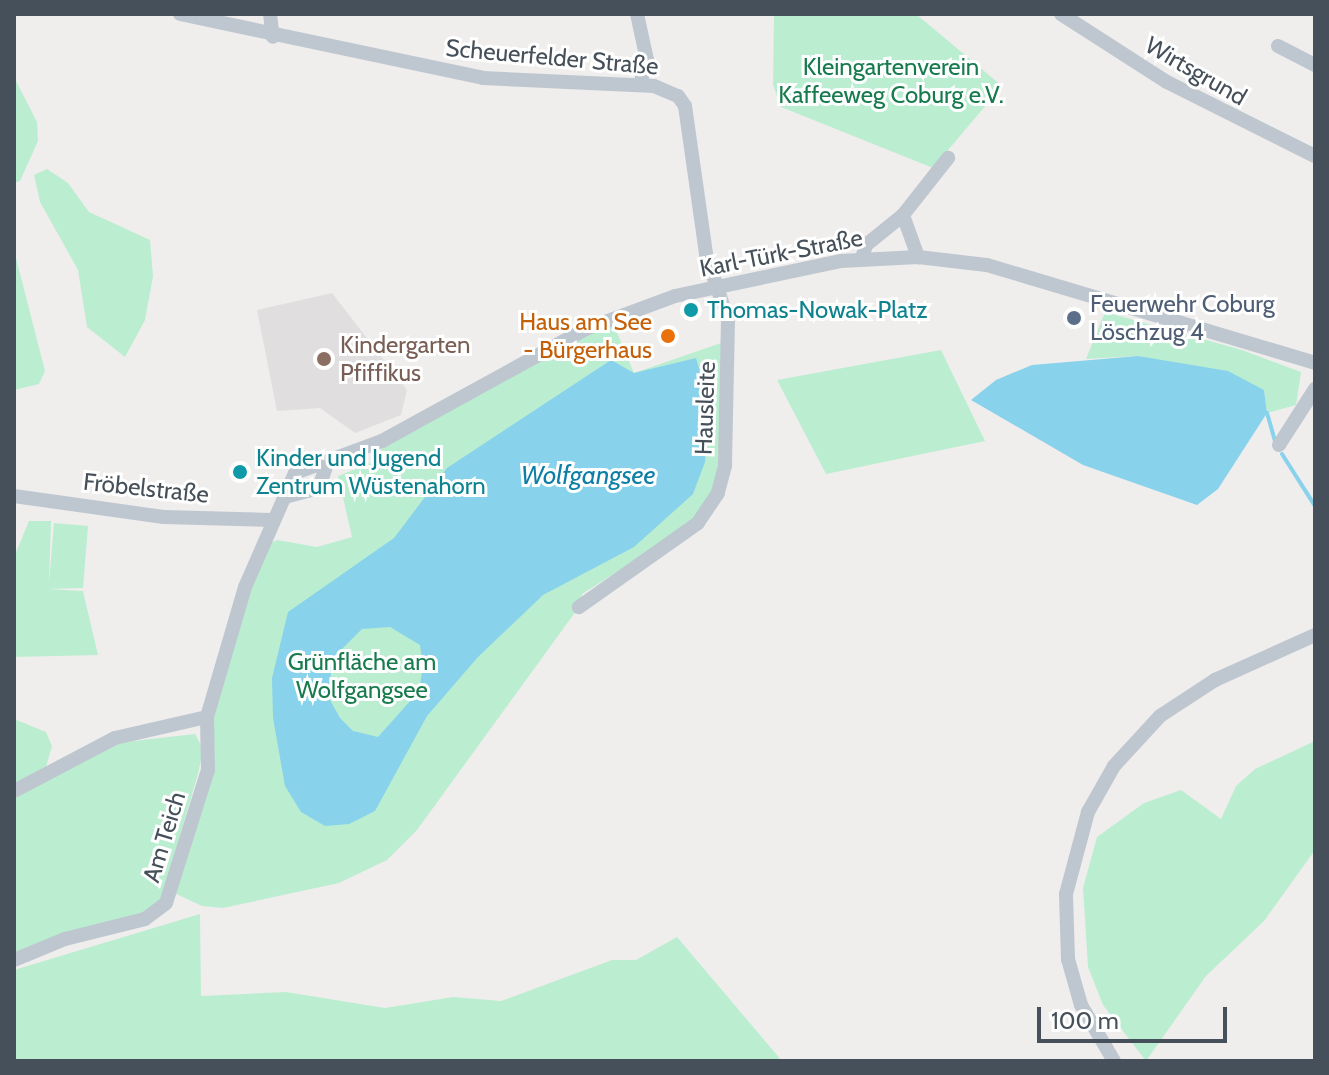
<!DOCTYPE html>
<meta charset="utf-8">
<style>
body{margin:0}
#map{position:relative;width:1329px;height:1075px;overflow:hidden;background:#f0eded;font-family:Cabin,sans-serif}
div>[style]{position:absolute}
.education>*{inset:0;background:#e1dedf}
.green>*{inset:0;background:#bbeed1}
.water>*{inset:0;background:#88d2eb}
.stream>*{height:4px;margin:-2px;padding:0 2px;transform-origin:2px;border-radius:2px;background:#88d2eb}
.street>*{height:14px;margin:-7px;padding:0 7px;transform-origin:7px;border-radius:7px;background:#bec7cf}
.dots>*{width:22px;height:22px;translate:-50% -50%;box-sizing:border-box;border:4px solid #fff;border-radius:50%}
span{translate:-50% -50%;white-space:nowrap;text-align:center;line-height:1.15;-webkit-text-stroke:6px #fff;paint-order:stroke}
.street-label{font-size:24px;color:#46505a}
.park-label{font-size:24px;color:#177b4d}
.service-label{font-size:24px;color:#4e5e75}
.left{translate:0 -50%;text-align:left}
.culture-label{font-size:24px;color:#0d838f}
.food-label{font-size:24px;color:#c56008}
.right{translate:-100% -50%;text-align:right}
.education-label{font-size:24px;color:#785e54}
.water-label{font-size:26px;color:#0d7fa6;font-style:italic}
.frame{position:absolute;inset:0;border:16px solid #46505a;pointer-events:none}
.scale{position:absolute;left:1037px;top:1007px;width:190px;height:36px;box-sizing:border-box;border:4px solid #46505a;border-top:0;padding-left:10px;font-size:24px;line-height:28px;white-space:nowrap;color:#46505a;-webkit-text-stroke:6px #fff;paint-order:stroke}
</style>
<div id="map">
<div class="education">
<div style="clip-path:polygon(332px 293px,407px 390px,401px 415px,355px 433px,320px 408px,277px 411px,257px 310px)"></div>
</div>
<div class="green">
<div style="clip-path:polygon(774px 14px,916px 14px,1002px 86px,933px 168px,781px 107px,773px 85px)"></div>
<div style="clip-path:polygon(14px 77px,37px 122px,38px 141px,20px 181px,14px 183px)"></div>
<div style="clip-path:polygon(47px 169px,68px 183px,89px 212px,150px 240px,153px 276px,145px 320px,125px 357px,87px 327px,78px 270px,40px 202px,34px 175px)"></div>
<div style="clip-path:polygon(14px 250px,45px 371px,39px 384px,14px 390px)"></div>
<div style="clip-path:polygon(1105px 312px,1242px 350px,1301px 372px,1296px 405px,1267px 413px,1264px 390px,1138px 356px,1086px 359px)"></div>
<div style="clip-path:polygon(611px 318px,634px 373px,724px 342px,717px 483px,690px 526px,582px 594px,579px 607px,417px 830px,387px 860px,339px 883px,223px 908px,202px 906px,172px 892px,208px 770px,207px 717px,258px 549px,277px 540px,317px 547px,352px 537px,338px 476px,381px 459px,382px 441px)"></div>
<div style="clip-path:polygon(941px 350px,985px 441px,826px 474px,777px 380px)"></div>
<div style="clip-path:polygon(29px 521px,51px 521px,49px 584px,54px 523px,88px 526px,83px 588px,48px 589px,83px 591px,98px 655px,14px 657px,14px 557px)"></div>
<div style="clip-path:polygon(14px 719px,46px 732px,52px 746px,45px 771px,14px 787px)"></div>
<div style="clip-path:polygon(195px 734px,203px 749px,198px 774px,162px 897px,151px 910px,14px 956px,14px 795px,115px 743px)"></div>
<div style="clip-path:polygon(1315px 741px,1315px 850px,1264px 921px,1206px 976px,1146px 1061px,1103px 1005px,1088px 967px,1083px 888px,1097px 837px,1144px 803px,1181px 790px,1221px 819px,1236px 786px,1255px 769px)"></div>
<div style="clip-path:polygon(200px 914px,201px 996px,286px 992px,385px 1008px,453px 997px,501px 1001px,612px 960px,636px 960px,677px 937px,782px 1061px,14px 1061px,14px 970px)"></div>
</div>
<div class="water">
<div style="clip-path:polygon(1138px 356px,1228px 371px,1264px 390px,1267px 413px,1218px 489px,1197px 505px,1083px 465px,971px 400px,996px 380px,1032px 365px)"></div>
<div style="clip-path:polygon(evenodd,696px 358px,710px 404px,705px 462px,693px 494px,634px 547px,543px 595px,478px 657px,427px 716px,375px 811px,349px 824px,325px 826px,301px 812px,285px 786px,273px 718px,272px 678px,288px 612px,394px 538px,447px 468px,611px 360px,634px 373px,696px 358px,390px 627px,420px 645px,423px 666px,419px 691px,378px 737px,353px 731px,340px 718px,330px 700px,331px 670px,343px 648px,362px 629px,390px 627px)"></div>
</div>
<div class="stream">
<div style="left:1267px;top:413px;width:29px;rotate:74deg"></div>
<div style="left:1282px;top:454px;width:62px;rotate:57.6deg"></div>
</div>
<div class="street">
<div style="left:180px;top:14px;width:310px;rotate:11.9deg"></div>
<div style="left:483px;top:78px;width:171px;rotate:2.7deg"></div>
<div style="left:654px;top:86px;width:26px;rotate:23deg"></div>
<div style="left:678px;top:96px;width:12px;rotate:55deg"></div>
<div style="left:685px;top:106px;width:149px;rotate:81.9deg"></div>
<div style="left:706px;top:254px;width:70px;rotate:71.6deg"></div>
<div style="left:728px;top:320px;width:146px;rotate:91.2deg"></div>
<div style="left:725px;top:466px;width:28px;rotate:105deg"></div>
<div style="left:718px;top:493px;width:36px;rotate:124deg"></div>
<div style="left:698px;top:523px;width:146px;rotate:144.8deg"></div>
<div style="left:270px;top:14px;width:23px;rotate:83deg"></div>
<div style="left:637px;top:14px;width:47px;rotate:77.7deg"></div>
<div style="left:647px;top:60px;width:26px;rotate:106deg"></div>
<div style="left:1061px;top:14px;width:126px;rotate:32.7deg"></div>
<div style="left:1167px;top:82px;width:165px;rotate:26.6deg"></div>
<div style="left:1278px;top:46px;width:42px;rotate:27.2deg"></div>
<div style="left:903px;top:215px;width:45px;rotate:70.3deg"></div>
<div style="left:862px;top:258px;width:14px;rotate:-73deg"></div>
<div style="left:866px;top:245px;width:48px;rotate:-39deg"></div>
<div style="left:903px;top:215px;width:73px;rotate:-51.7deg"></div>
<div style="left:1279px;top:445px;width:67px;rotate:-57.3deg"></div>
<div style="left:14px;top:496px;width:151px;rotate:8deg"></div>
<div style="left:164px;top:517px;width:108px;rotate:1.6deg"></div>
<div style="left:285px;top:497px;width:35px;rotate:-15deg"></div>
<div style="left:319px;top:488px;width:25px;rotate:-72deg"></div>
<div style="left:14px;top:791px;width:114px;rotate:-27.7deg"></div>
<div style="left:115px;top:738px;width:94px;rotate:-12.9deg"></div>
<div style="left:14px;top:960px;width:55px;rotate:-22.4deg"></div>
<div style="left:65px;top:939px;width:82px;rotate:-14deg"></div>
<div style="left:145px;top:919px;width:26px;rotate:-37deg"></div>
<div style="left:166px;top:903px;width:139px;rotate:-72.5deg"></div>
<div style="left:208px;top:770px;width:53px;rotate:-91.1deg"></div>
<div style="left:207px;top:717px;width:135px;rotate:-73.7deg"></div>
<div style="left:245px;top:587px;width:124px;rotate:-66.3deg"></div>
<div style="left:295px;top:473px;width:93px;rotate:-20.2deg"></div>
<div style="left:382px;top:441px;width:233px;rotate:-28.8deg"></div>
<div style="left:586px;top:329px;width:95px;rotate:-20.3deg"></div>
<div style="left:675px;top:296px;width:170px;rotate:-11.9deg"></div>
<div style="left:841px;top:261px;width:77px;rotate:-3deg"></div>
<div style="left:918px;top:257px;width:69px;rotate:6.6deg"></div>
<div style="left:987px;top:265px;width:342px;rotate:16.6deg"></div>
<div style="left:1114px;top:1061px;width:65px;rotate:-120.5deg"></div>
<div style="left:1081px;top:1005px;width:48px;rotate:-105.8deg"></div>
<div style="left:1068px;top:959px;width:65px;rotate:-91.8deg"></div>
<div style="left:1066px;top:894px;width:85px;rotate:-75deg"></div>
<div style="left:1088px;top:812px;width:53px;rotate:-60.5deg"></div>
<div style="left:1114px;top:766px;width:68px;rotate:-47.4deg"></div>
<div style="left:1160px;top:716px;width:66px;rotate:-33.2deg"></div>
<div style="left:1215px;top:680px;width:110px;rotate:-24.2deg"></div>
</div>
<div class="dots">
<div style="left:691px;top:310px;background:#0f9aa8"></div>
<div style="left:1074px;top:318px;background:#5c6f8a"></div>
<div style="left:668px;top:336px;background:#e8710a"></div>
<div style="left:324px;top:359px;background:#8d6e63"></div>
<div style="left:240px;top:472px;background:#0f9aa8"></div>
</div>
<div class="street-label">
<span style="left:552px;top:57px;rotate:5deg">Scheuerfelder Straße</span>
<span style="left:1196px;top:71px;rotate:30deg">Wirtsgrund</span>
<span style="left:781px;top:253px;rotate:-11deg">Karl-Türk-Straße</span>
<span style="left:705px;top:408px;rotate:-88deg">Hausleite</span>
<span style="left:146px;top:488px;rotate:6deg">Fröbelstraße</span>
<span style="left:164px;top:837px;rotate:-73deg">Am Teich</span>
</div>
<div class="park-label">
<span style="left:891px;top:81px">Kleingartenverein<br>Kaffeeweg Coburg e.V.</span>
<span style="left:362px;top:676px">Grünfläche am<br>Wolfgangsee</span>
</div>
<div class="service-label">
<span class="left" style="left:1090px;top:318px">Feuerwehr Coburg<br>Löschzug 4</span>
</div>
<div class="culture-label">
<span class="left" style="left:707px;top:310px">Thomas-Nowak-Platz</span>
<span class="left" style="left:256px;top:472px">Kinder und Jugend<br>Zentrum Wüstenahorn</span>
</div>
<div class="food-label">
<span class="right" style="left:652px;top:336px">Haus am See<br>- Bürgerhaus</span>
</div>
<div class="education-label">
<span class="left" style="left:340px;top:359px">Kindergarten<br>Pfiffikus</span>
</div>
<div class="water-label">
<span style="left:588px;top:476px">Wolfgangsee</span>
</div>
<div class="frame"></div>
<div class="scale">100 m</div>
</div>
